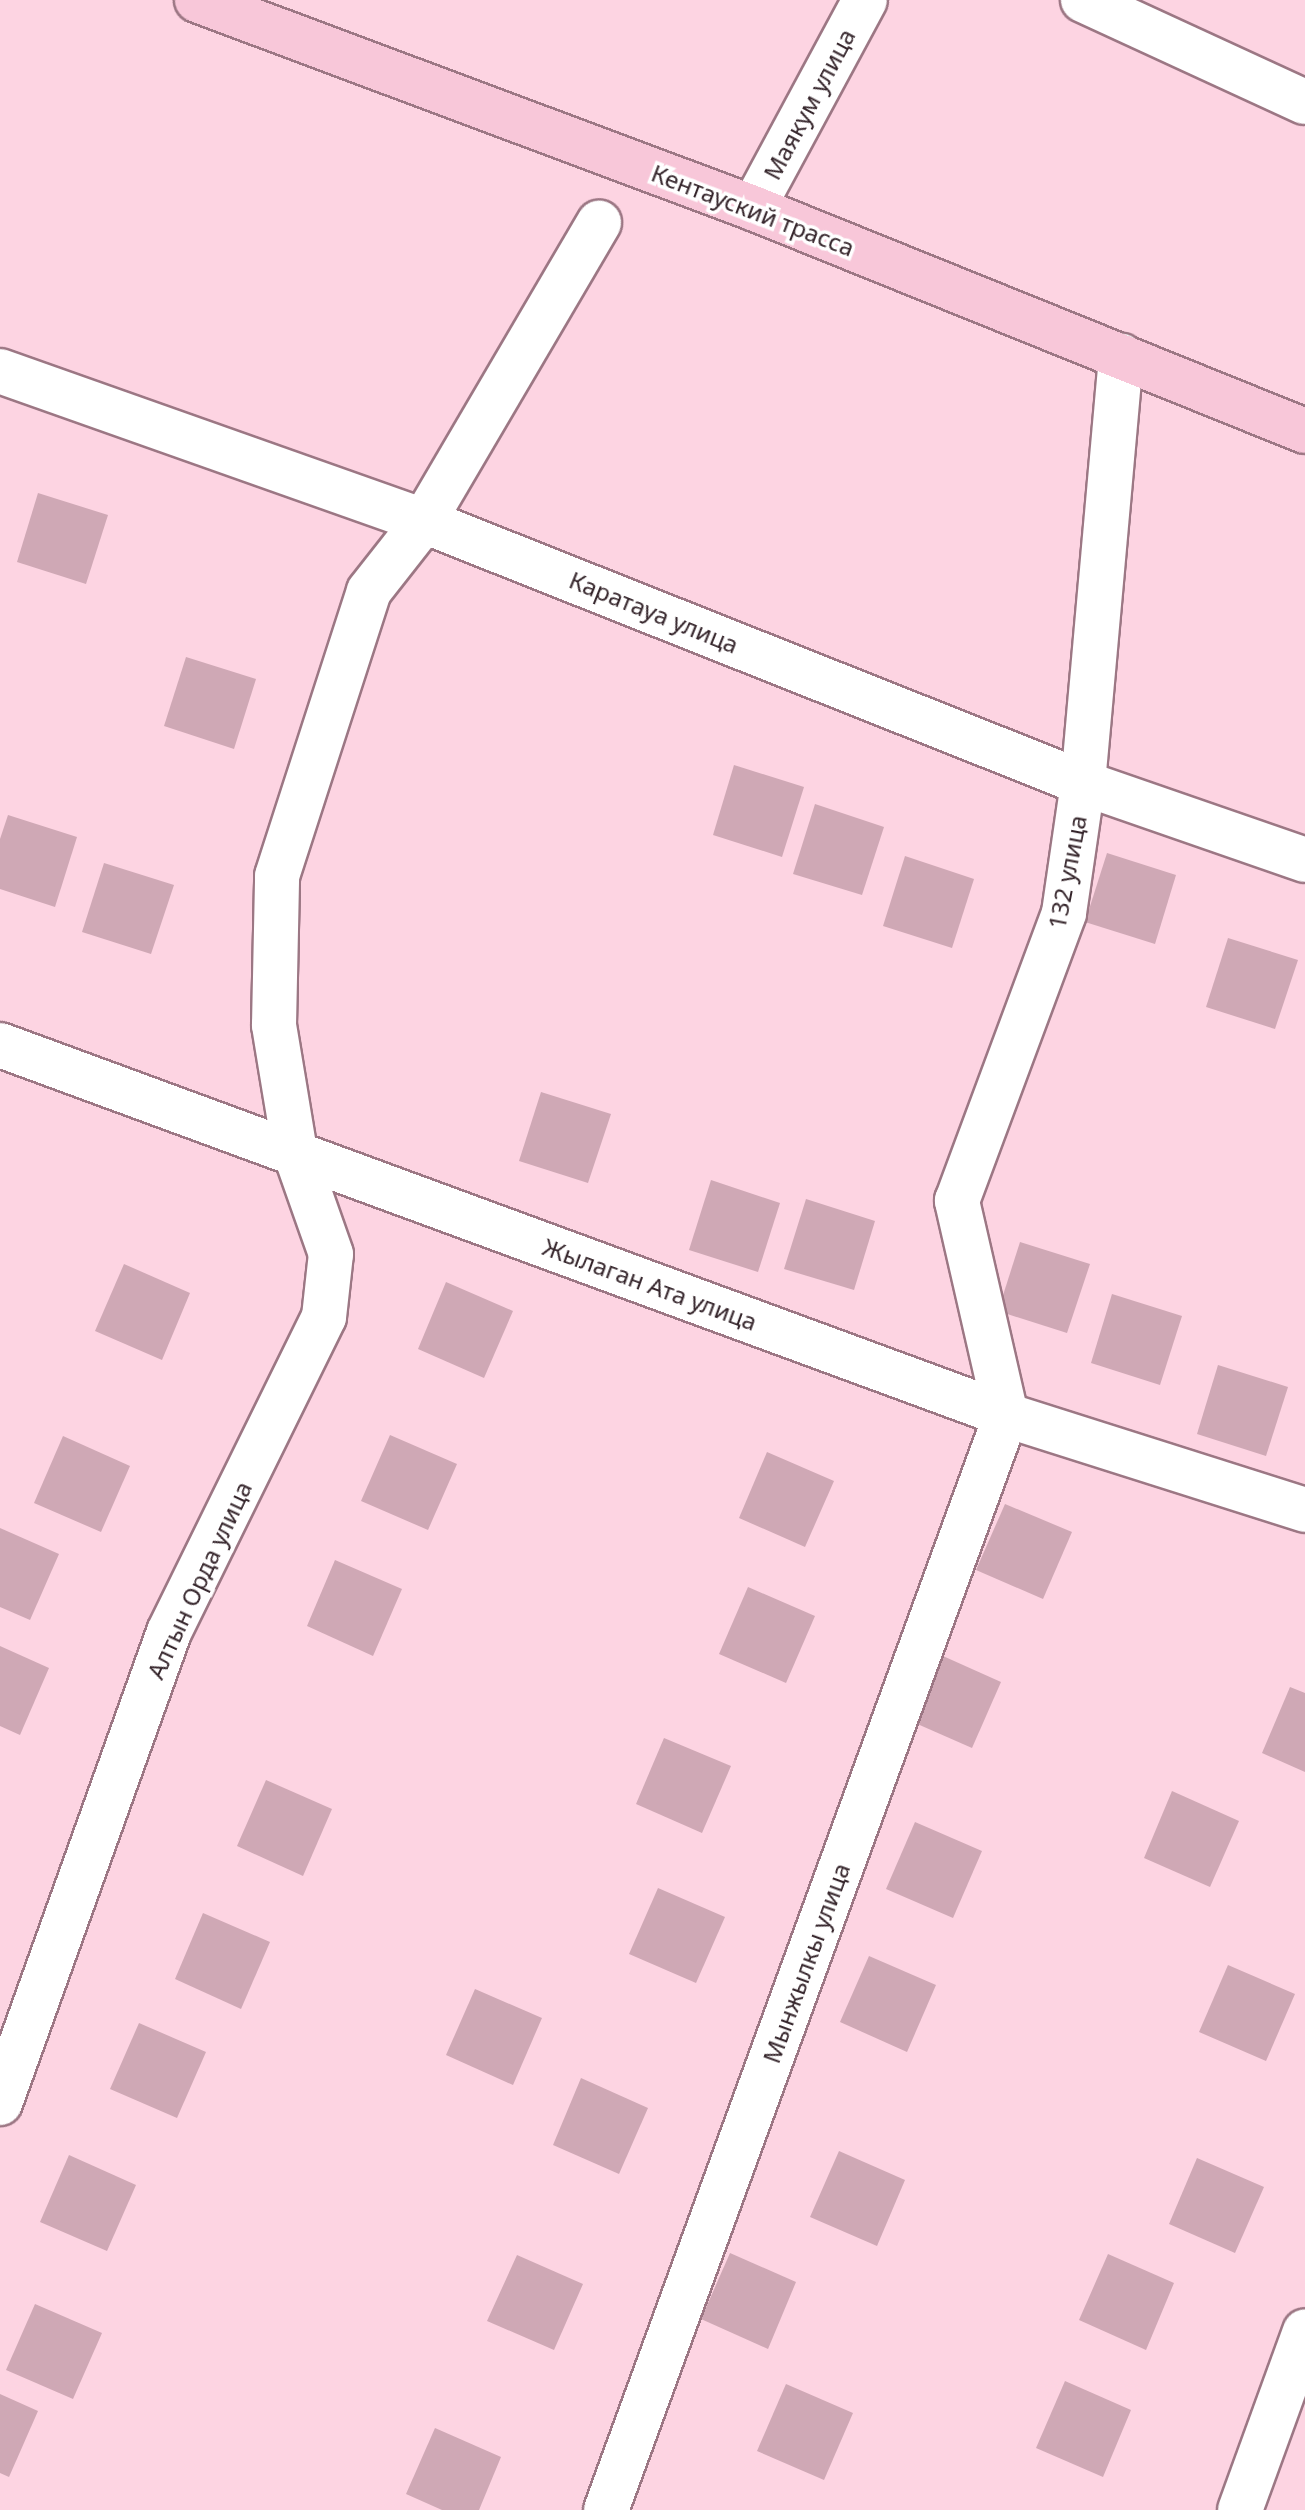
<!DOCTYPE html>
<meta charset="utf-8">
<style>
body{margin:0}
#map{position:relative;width:1305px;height:2510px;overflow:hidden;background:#fdd4e2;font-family:"Noto Sans",sans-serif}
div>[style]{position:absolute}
.building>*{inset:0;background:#cfa8b5}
.roads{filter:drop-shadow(2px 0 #9c7784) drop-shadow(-2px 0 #9c7784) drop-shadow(0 2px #9c7784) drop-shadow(0 -2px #9c7784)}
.minor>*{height:44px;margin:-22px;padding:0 22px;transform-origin:22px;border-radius:22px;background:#fff}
.major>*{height:44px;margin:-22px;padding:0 22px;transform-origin:22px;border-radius:22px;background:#f8c7d9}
span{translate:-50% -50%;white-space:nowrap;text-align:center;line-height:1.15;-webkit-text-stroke:7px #fff;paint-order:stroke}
.street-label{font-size:24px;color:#35252b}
</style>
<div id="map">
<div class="building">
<div style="clip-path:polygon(38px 493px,108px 515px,86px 584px,17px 562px)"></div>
<div style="clip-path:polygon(186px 657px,256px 679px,234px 749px,164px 726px)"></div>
<div style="clip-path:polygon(734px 765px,804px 787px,782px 857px,713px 835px)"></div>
<div style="clip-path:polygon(815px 804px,884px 827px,862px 895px,793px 874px)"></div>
<div style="clip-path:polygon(8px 815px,77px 837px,55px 907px,0 889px,0 839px)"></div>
<div style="clip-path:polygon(1107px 853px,1176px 875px,1155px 944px,1085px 922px)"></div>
<div style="clip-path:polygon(905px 856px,974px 879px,952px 948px,883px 926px)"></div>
<div style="clip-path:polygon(104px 863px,174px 885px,151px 954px,82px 932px)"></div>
<div style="clip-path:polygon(1228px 938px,1298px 960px,1275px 1029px,1206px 1007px)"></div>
<div style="clip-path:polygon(541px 1092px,611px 1114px,588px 1183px,519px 1161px)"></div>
<div style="clip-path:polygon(711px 1180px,780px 1203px,758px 1272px,689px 1250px)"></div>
<div style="clip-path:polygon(806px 1199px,875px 1221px,854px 1290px,784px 1269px)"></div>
<div style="clip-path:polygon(1020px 1242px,1090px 1264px,1067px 1333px,998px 1311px)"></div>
<div style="clip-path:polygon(124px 1264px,190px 1293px,162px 1360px,95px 1331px)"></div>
<div style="clip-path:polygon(446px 1282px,513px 1311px,484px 1378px,418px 1349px)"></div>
<div style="clip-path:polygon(1112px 1294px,1182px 1316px,1160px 1385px,1091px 1363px)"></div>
<div style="clip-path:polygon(1218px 1365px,1288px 1387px,1266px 1456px,1197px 1434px)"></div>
<div style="clip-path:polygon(390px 1435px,457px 1464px,428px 1530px,361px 1501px)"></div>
<div style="clip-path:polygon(63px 1436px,130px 1466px,101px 1532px,34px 1503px)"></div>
<div style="clip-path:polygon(767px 1452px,834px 1481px,805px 1547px,739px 1518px)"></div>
<div style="clip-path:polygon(1005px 1504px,1072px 1532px,1043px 1599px,976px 1570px)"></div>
<div style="clip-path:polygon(0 1528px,59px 1554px,30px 1620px,0 1607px)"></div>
<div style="clip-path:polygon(335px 1560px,402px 1589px,373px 1656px,307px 1626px)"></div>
<div style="clip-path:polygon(748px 1587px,815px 1616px,786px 1683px,719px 1654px)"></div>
<div style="clip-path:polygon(0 1646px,49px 1668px,20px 1735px,0 1726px)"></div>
<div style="clip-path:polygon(934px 1652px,1001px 1682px,972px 1748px,906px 1719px)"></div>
<div style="clip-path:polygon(1290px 1687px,1305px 1693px,1305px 1772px,1262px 1753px)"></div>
<div style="clip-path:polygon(664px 1738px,731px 1766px,702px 1833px,636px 1804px)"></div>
<div style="clip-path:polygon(266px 1780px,332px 1809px,303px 1876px,237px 1846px)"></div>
<div style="clip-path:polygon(1172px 1791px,1239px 1821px,1210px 1887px,1144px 1858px)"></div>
<div style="clip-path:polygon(915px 1822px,982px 1851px,953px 1918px,886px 1889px)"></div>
<div style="clip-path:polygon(658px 1888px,725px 1917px,696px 1983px,629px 1954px)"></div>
<div style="clip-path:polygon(203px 1913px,270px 1942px,241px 2009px,175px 1979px)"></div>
<div style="clip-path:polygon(869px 1956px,936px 1985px,907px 2052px,840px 2022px)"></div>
<div style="clip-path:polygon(1228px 1965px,1295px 1994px,1266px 2061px,1199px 2032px)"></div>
<div style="clip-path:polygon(475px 1989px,542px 2018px,513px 2085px,446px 2055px)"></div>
<div style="clip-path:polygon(139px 2023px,206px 2052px,177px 2118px,110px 2089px)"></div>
<div style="clip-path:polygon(581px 2078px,648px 2108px,619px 2174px,553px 2145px)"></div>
<div style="clip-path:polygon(839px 2151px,905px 2180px,877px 2246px,810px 2217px)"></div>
<div style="clip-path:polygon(69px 2155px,136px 2185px,107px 2251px,40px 2222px)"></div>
<div style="clip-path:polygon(1197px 2158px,1264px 2187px,1235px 2253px,1169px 2224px)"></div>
<div style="clip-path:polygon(730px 2253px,796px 2282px,768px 2349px,701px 2319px)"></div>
<div style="clip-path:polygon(1108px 2254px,1174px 2283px,1146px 2350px,1079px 2320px)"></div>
<div style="clip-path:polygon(517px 2255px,583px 2284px,554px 2350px,487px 2321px)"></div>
<div style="clip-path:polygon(35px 2304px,102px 2333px,73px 2399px,6px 2370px)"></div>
<div style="clip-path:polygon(1065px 2381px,1131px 2410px,1103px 2477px,1036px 2448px)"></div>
<div style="clip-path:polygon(786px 2384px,853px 2413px,824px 2480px,757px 2451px)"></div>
<div style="clip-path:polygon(0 2394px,38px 2411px,9px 2477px,0 2473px)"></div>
<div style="clip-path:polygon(435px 2428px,501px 2457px,479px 2510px,442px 2510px,406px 2494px)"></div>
</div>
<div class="roads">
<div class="minor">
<div style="left:1083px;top:0;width:244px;rotate:24.7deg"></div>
<div style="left:753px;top:208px;width:236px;rotate:-61.7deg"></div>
<div style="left:0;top:371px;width:450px;rotate:19.5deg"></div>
<div style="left:424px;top:521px;width:709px;rotate:21.68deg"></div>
<div style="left:1083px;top:783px;width:235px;rotate:19.1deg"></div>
<div style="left:0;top:1045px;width:1072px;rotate:20.19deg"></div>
<div style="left:1006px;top:1415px;width:314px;rotate:17.6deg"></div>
<div style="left:0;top:2103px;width:500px;rotate:-70.26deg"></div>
<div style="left:169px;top:1632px;width:351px;rotate:-63.8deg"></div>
<div style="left:324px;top:1317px;width:63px;rotate:-83.7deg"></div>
<div style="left:331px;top:1254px;width:108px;rotate:-109.4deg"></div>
<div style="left:295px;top:1152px;width:129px;rotate:-99.4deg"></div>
<div style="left:274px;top:1025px;width:149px;rotate:-88.8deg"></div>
<div style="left:277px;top:876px;width:299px;rotate:-72.1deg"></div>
<div style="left:369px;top:591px;width:89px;rotate:-51.8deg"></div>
<div style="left:424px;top:521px;width:346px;rotate:-59.6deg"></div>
<div style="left:606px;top:2510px;width:1166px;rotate:-69.93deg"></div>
<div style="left:1006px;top:1415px;width:220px;rotate:-102.9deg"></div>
<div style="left:957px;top:1201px;width:307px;rotate:-69.6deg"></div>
<div style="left:1064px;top:913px;width:131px;rotate:-81.7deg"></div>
<div style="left:1083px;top:783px;width:429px;rotate:-84.9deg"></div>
<div style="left:1240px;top:2510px;width:190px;rotate:-70deg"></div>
</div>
<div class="major">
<div style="left:197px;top:0;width:594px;rotate:20.51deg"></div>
<div style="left:753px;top:208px;width:595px;rotate:22deg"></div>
</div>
</div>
<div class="street-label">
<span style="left:809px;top:104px;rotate:-62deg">Маякум улица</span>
<span style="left:753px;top:210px;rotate:21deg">Кентауский трасса</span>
<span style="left:654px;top:612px;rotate:22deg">Каратауа улица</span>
<span style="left:1067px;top:872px;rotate:-79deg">132 улица</span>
<span style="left:650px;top:1284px;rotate:20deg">Жылаган Ата улица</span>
<span style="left:199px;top:1580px;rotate:-65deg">Алтын Орда улица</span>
<span style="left:806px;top:1963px;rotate:-70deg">Мынжылкы улица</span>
</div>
</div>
